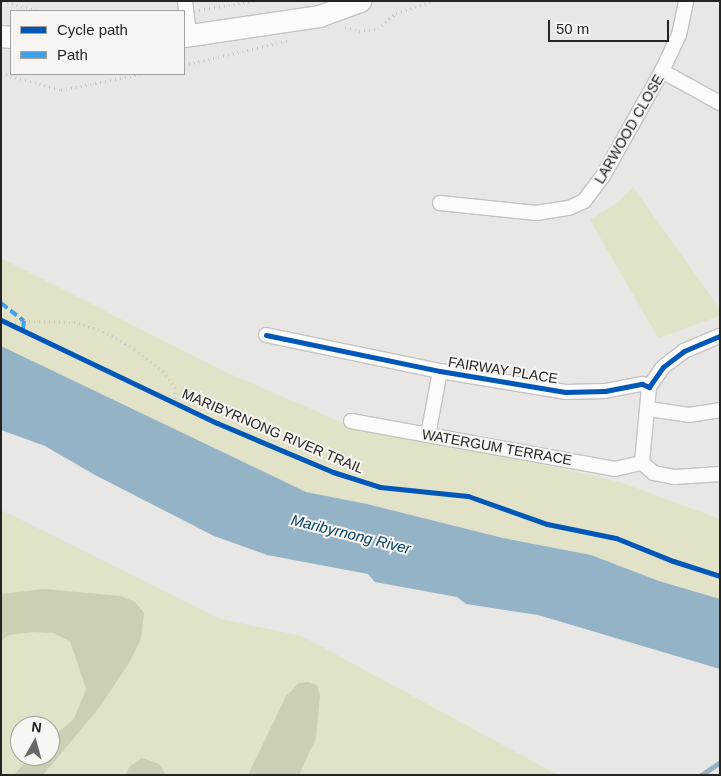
<!DOCTYPE html>
<style>
body{margin:0}
#map{position:relative;width:721px;height:776px;overflow:hidden;background:#e9e7e5;font-family:Arial,sans-serif}
div>[style]{position:absolute}
.green>*{inset:0;background:#e1e2c7}
.forest>*{inset:0;background:#cdceb3}
.water>*{inset:0;background:#94b3c6}
.stream>*{height:5px;margin:-2.5px;padding:0 2.5px;transform-origin:2.5px;border-radius:2.5px;background:#94b3c6}
.path>*{height:3px;margin-top:-1.5px;transform-origin:0;background:repeating-linear-gradient(90deg,#c7c7c7 0 1px,transparent 0 5px)}
.roads{filter:drop-shadow(1px 0 #c4c3c1) drop-shadow(-1px 0 #c4c3c1) drop-shadow(0 1px #c4c3c1) drop-shadow(0 -1px #c4c3c1)}
.minor>*{height:14px;margin:-7px;padding:0 7px;transform-origin:7px;border-radius:7px;background:#fcfbfb}
.primary>*{height:21px;margin:-10.5px;padding:0 10.5px;transform-origin:10.5px;border-radius:10.5px;background:#fcfbfb}
.quiet>*{height:4px;margin-top:-2px;transform-origin:0;background:repeating-linear-gradient(90deg,#3ea2ea 0 8px,transparent 0 12px)}
.cycleway>*{height:5px;margin:-2.5px;padding:0 2.5px;transform-origin:2.5px;border-radius:2.5px;background:#0057b8}
span{translate:-50% -50%;white-space:nowrap;text-align:center;line-height:1.15;-webkit-text-stroke:4px #f8f4f1;paint-order:stroke}
.street-label{font-size:14px;color:#252423}
.water-label{font-size:15px;color:#00415d;font-style:italic}
.frame{position:absolute;inset:0;border:2px solid #252423;pointer-events:none}
.legend{position:absolute;left:10px;top:10px;width:175px;height:65px;box-sizing:border-box;background:#f8f4f1;border:1px solid #a4a19f;margin:0;padding:6px 9px;list-style:none;font-size:15px;color:#252423}
.legend li{display:flex;align-items:center;gap:10px;height:25px}
.legend b{width:25px;border:1px solid #a4a19f}
.north{position:absolute;left:10px;top:716px;width:50px;height:50px;box-sizing:border-box;background:#f8f4f1;border:1px solid #a4a19f;border-radius:50%;rotate:7deg;font-size:14px;font-weight:700;line-height:20px;text-align:center;color:#252423}
.north::after{content:'';display:block;margin:auto;width:18px;height:22px;background:#6a6867;clip-path:polygon(50% 0,100% 100%,50% 72%,0 100%)}
.scale{position:absolute;left:548px;top:20px;width:121px;height:22px;box-sizing:border-box;border:2px solid #252423;border-top:0;padding-left:6px;font-size:15px;line-height:18px;white-space:nowrap;color:#252423;-webkit-text-stroke:4px #f8f4f1;paint-order:stroke}
</style>
<div id="map">
<div class="green">
<div style="clip-path:polygon(633px 187px,720px 309px,720px 316px,658px 338px,590px 220px,619px 202px)"></div>
<div style="clip-path:polygon(1px 258px,221px 370px,348px 425px,436px 441px,620px 482px,720px 519px,720px 599px,659px 581px,591px 555px,503px 538px,367px 504px,306px 492px,241px 464px,1px 346px)"></div>
<div style="clip-path:polygon(evenodd,1px 510px,221px 619px,302px 636px,558px 775px,1px 775px,1px 510px,20px 726px,50px 726px,50px 756px,20px 756px,20px 726px)"></div>
</div>
<div class="forest">
<div style="clip-path:polygon(44px 589px,121px 596px,135px 602px,144px 613px,141px 639px,129px 663px,99px 708px,43px 775px,14px 775px,30px 756px,50px 756px,50px 739px,74px 719px,86px 689px,70px 641px,53px 633px,33px 632px,9px 635px,1px 641px,1px 594px)"></div>
<div style="clip-path:polygon(308px 682px,317px 685px,320px 695px,316px 738px,299px 775px,248px 775px,286px 696px,299px 683px)"></div>
<div style="clip-path:polygon(142px 758px,159px 764px,166px 775px,125px 775px,130px 766px)"></div>
</div>
<div class="water">
<div style="clip-path:polygon(1px 346px,306px 492px,367px 504px,503px 538px,591px 555px,659px 581px,720px 599px,720px 669px,538px 615px,466px 604px,457px 597px,375px 582px,368px 574px,267px 555px,214px 536px,95px 475px,45px 446px,1px 430px)"></div>
</div>
<div class="stream">
<div style="left:701px;top:775px;width:23px;rotate:-34deg"></div>
</div>
<div class="path">
<div style="left:2px;top:1px;width:39px;rotate:15deg"></div>
<div style="left:199px;top:10px;width:56px;rotate:-9.3deg"></div>
<div style="left:345px;top:27px;width:15px;rotate:16deg"></div>
<div style="left:359px;top:31px;width:19px;rotate:-6deg"></div>
<div style="left:378px;top:29px;width:24px;rotate:-42deg"></div>
<div style="left:396px;top:13px;width:40px;rotate:-18deg"></div>
<div style="left:184px;top:65px;width:109px;rotate:-13.3deg"></div>
<div style="left:1px;top:73px;width:62px;rotate:15.8deg"></div>
<div style="left:61px;top:90px;width:82px;rotate:-11.3deg"></div>
<div style="left:10px;top:324px;width:14px;rotate:-12deg"></div>
<div style="left:24px;top:321px;width:50px;rotate:1.1deg"></div>
<div style="left:74px;top:322px;width:30px;rotate:17deg"></div>
<div style="left:103px;top:331px;width:37px;rotate:29deg"></div>
<div style="left:135px;top:349px;width:36px;rotate:38deg"></div>
<div style="left:163px;top:371px;width:21px;rotate:55deg"></div>
<div style="left:175px;top:388px;width:14px;rotate:90deg"></div>
</div>
<div class="roads">
<div class="minor">
<div style="left:185px;top:1px;width:35px;rotate:83deg"></div>
<div style="left:662px;top:71px;width:66px;rotate:28.9deg"></div>
<div style="left:440px;top:203px;width:97px;rotate:5.9deg"></div>
<div style="left:536px;top:213px;width:33px;rotate:-9deg"></div>
<div style="left:569px;top:208px;width:17px;rotate:-25deg"></div>
<div style="left:584px;top:201px;width:31px;rotate:-53deg"></div>
<div style="left:603px;top:176px;width:120px;rotate:-60.7deg"></div>
<div style="left:662px;top:71px;width:40px;rotate:-65deg"></div>
<div style="left:679px;top:35px;width:35px;rotate:-78deg"></div>
<div style="left:266px;top:335px;width:178px;rotate:11.7deg"></div>
<div style="left:440px;top:371px;width:127px;rotate:9.5deg"></div>
<div style="left:565px;top:392px;width:40px;rotate:-1.4deg"></div>
<div style="left:605px;top:391px;width:38px;rotate:-11deg"></div>
<div style="left:642px;top:384px;width:8px;rotate:23deg"></div>
<div style="left:649px;top:387px;width:24px;rotate:-55deg"></div>
<div style="left:663px;top:367px;width:26px;rotate:-37deg"></div>
<div style="left:684px;top:351px;width:39px;rotate:-23deg"></div>
<div style="left:649px;top:387px;width:76px;rotate:95.3deg"></div>
<div style="left:642px;top:463px;width:16px;rotate:40deg"></div>
<div style="left:654px;top:473px;width:21px;rotate:11deg"></div>
<div style="left:675px;top:477px;width:45px;rotate:-3.8deg"></div>
<div style="left:649px;top:409px;width:40px;rotate:8.5deg"></div>
<div style="left:689px;top:415px;width:31px;rotate:-9deg"></div>
<div style="left:351px;top:421px;width:268px;rotate:10.3deg"></div>
<div style="left:615px;top:469px;width:28px;rotate:-13deg"></div>
<div style="left:428px;top:435px;width:65px;rotate:-79.4deg"></div>
</div>
<div class="primary">
<div style="left:1px;top:36px;width:10px;rotate:6deg"></div>
<div style="left:184px;top:36px;width:136px;rotate:-8.4deg"></div>
<div style="left:319px;top:16px;width:44px;rotate:-20.1deg"></div>
</div>
</div>
<div class="quiet">
<div style="left:1px;top:303px;width:29px;rotate:38deg"></div>
<div style="left:24px;top:321px;width:8px;rotate:97deg"></div>
</div>
<div class="cycleway">
<div style="left:1px;top:320px;width:239px;rotate:25.5deg"></div>
<div style="left:217px;top:423px;width:126px;rotate:22.9deg"></div>
<div style="left:333px;top:472px;width:49px;rotate:17.7deg"></div>
<div style="left:380px;top:487px;width:88px;rotate:5.8deg"></div>
<div style="left:468px;top:496px;width:84px;rotate:19.5deg"></div>
<div style="left:547px;top:524px;width:70px;rotate:11.5deg"></div>
<div style="left:616px;top:538px;width:61px;rotate:22deg"></div>
<div style="left:673px;top:561px;width:49px;rotate:17.7deg"></div>
<div style="left:266px;top:335px;width:178px;rotate:11.7deg"></div>
<div style="left:440px;top:371px;width:127px;rotate:9.5deg"></div>
<div style="left:565px;top:392px;width:40px;rotate:-1.4deg"></div>
<div style="left:605px;top:391px;width:38px;rotate:-11deg"></div>
<div style="left:642px;top:384px;width:8px;rotate:23deg"></div>
<div style="left:649px;top:387px;width:24px;rotate:-55deg"></div>
<div style="left:663px;top:367px;width:26px;rotate:-37deg"></div>
<div style="left:684px;top:351px;width:39px;rotate:-23deg"></div>
</div>
<div class="street-label">
<span style="left:629px;top:129px;rotate:-60deg">LARWOOD CLOSE</span>
<span style="left:503px;top:370px;rotate:9deg">FAIRWAY PLACE</span>
<span style="left:273px;top:431px;rotate:23deg">MARIBYRNONG RIVER TRAIL</span>
<span style="left:497px;top:447px;rotate:10deg">WATERGUM TERRACE</span>
</div>
<div class="water-label">
<span style="left:351px;top:534px;rotate:14deg">Maribyrnong River</span>
</div>
<div class="frame"></div>
<ul class="legend">
<li><b style="height:6px;background:#0057b8"></b>Cycle path</li>
<li><b style="height:6px;background:#3ea2ea"></b>Path</li>
</ul>
<div class="north">N</div>
<div class="scale">50 m</div>
</div>
